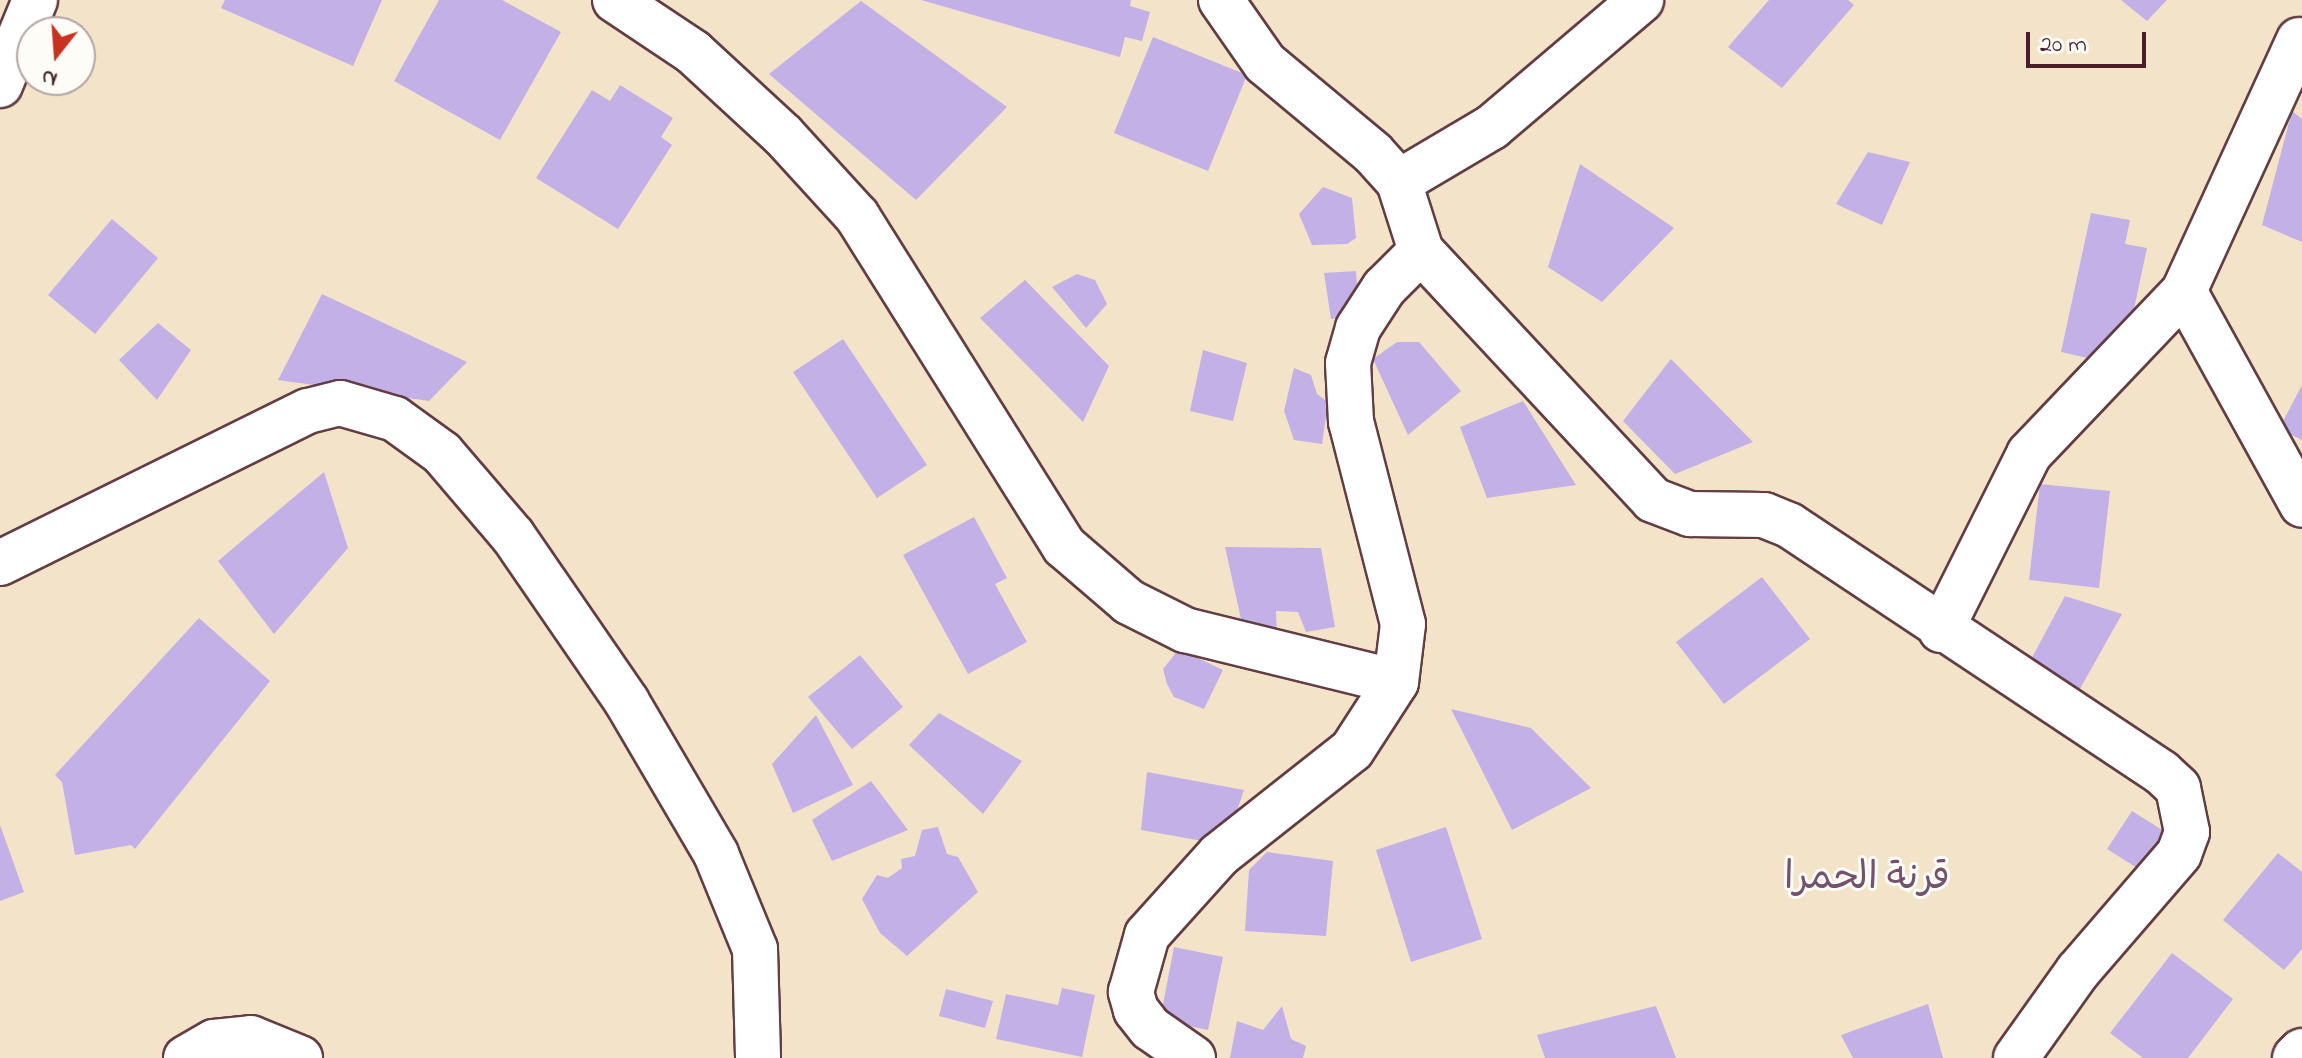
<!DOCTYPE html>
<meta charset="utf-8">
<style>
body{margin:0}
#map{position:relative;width:2302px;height:1058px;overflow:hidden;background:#f3e4c9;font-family:"Indie Flower","Playpen Sans Arabic",sans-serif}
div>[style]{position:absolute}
.building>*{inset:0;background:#c2b0e7}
.roads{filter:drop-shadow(2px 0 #633d43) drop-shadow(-2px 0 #633d43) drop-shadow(0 2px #633d43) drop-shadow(0 -2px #633d43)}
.minor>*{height:44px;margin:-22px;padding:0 22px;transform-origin:22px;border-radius:22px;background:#fff}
span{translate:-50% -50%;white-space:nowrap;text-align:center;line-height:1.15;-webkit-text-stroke:6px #fdfcf7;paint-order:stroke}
.quarter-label{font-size:38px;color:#74526d}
.north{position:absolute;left:16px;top:16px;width:80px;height:80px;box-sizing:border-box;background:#fdfcf7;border:2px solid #b5a4a5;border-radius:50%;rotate:197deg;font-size:22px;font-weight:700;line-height:32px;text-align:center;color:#4a1f2b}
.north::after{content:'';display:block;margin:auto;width:28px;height:36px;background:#c8321e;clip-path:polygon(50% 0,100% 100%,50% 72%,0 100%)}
.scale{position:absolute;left:2026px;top:32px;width:120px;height:36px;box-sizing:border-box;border:4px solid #4a1f2b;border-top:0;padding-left:10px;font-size:24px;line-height:28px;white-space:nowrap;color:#4a1f2b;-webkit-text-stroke:6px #fdfcf7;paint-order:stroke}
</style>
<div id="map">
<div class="building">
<div style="clip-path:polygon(225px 0,382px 0,353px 66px,221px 8px)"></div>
<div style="clip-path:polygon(439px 0,502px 0,561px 32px,500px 140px,394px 81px)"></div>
<div style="clip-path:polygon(921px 0,1131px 0,1130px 6px,1150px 12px,1142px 41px,1125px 37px,1120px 57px)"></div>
<div style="clip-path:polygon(1769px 0,1848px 0,1854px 5px,1782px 88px,1728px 47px)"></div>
<div style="clip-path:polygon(2121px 0,2167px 0,2147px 21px)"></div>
<div style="clip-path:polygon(861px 1px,1007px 107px,916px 200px,769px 74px)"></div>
<div style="clip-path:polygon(1153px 37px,1247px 75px,1208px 171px,1114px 133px)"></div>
<div style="clip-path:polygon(620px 85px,673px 118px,661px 137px,672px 145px,618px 229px,536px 178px,592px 90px,610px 101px)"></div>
<div style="clip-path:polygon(2292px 111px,2302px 119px,2302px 242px,2262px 225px)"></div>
<div style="clip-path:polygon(1868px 152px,1910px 162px,1882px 225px,1836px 204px)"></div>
<div style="clip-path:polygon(1580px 164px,1674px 228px,1602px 302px,1548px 267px)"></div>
<div style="clip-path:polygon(1323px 187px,1352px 198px,1356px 238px,1347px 244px,1312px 245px,1299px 214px)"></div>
<div style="clip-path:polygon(2091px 213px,2130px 220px,2125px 244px,2147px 248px,2128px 337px,2109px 363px,2061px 352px)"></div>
<div style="clip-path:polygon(112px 219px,158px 258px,95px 334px,48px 295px)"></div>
<div style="clip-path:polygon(1356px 271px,1359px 315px,1331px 319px,1324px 273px)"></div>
<div style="clip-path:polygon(1077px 274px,1095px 280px,1107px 304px,1086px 328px,1052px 287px)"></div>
<div style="clip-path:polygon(1025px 280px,1109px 366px,1083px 422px,980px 318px)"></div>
<div style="clip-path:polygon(322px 294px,467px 362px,429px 401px,278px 380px)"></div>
<div style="clip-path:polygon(158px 323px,191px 350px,157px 400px,119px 360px)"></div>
<div style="clip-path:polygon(843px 339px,927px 465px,877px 498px,793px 372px)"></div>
<div style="clip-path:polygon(1397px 342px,1419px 342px,1461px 391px,1408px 435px,1373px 359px)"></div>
<div style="clip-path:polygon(1203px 350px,1247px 363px,1233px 421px,1190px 411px)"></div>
<div style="clip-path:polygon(1671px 359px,1753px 442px,1675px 474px,1623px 421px)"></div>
<div style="clip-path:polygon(1294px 368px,1311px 375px,1317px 394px,1328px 402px,1322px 444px,1294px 440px,1284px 411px)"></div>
<div style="clip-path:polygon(2302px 385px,2302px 440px,2279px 429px)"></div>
<div style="clip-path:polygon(1523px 401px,1576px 485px,1487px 498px,1460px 427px)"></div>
<div style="clip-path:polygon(324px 472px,348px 548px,274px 634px,218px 561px)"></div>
<div style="clip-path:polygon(2040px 484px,2110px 491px,2099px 588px,2029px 580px)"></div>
<div style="clip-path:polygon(974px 517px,1007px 578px,995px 584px,1027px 642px,968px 674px,903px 555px)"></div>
<div style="clip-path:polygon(1225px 547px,1321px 548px,1335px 627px,1306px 632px,1298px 612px,1276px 611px,1277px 639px,1245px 637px)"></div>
<div style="clip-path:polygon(1762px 577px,1810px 639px,1724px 704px,1676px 642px)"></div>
<div style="clip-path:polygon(2065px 596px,2122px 614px,2072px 703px,2022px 676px)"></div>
<div style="clip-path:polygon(199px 618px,270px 681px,135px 849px,131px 845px,75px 855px,62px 782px,55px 775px)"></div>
<div style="clip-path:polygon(1179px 649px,1223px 670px,1204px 709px,1174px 697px,1167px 684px,1163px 669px)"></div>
<div style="clip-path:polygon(860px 655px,903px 707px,852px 749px,808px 697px)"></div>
<div style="clip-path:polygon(1451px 709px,1531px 728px,1591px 788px,1512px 830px)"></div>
<div style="clip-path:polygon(939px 713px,1022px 761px,983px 814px,909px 745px)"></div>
<div style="clip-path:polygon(816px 715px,853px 785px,793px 813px,772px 764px)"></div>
<div style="clip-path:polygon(1147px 772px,1244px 790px,1225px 845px,1141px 830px)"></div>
<div style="clip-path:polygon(871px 781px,908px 830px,832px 861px,812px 820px)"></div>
<div style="clip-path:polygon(2132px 811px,2167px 833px,2142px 871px,2107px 849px)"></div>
<div style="clip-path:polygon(0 825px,24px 892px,0 901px)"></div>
<div style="clip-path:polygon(938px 827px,947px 854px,958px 857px,978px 892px,907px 956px,880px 933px,862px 899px,877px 875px,888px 878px,902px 868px,901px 859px,915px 856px,922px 830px)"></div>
<div style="clip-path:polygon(1446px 827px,1482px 939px,1411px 962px,1376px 850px)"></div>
<div style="clip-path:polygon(1267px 852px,1333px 861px,1326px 936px,1245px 931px,1249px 870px)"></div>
<div style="clip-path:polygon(2278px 853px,2302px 872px,2302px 949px,2284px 970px,2223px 920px)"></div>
<div style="clip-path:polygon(1174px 947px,1223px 957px,1208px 1030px,1160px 1020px)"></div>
<div style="clip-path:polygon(2172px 953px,2233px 999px,2188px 1058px,2143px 1058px,2110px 1033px)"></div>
<div style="clip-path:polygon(1062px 988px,1095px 995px,1082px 1057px,996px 1039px,1006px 994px,1058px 1005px)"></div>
<div style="clip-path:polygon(946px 989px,993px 1001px,985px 1028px,939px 1016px)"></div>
<div style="clip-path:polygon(1928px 1004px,1943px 1058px,1853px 1058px,1841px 1035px)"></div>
<div style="clip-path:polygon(1282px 1006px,1291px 1039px,1306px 1046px,1303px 1058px,1230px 1058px,1237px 1021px,1263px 1030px)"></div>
<div style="clip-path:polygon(1656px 1006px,1676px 1058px,1545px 1058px,1537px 1035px)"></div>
</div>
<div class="roads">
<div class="minor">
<div style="left:615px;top:0;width:94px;rotate:33.7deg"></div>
<div style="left:693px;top:52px;width:122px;rotate:42.7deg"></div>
<div style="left:783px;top:135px;width:110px;rotate:47.6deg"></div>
<div style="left:857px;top:216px;width:390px;rotate:57.9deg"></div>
<div style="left:1064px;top:546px;width:86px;rotate:40.7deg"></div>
<div style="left:1129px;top:602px;width:63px;rotate:26.6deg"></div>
<div style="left:1185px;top:630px;width:217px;rotate:13.8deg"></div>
<div style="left:1221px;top:0;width:77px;rotate:55.1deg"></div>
<div style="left:1265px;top:63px;width:141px;rotate:39.8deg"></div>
<div style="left:1373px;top:153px;width:39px;rotate:48deg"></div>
<div style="left:1399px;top:182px;width:72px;rotate:72.3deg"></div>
<div style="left:1421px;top:251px;width:340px;rotate:47deg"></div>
<div style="left:1653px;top:500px;width:40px;rotate:21deg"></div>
<div style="left:1690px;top:514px;width:74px;rotate:0.8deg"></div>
<div style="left:1764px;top:515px;width:27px;rotate:22deg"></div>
<div style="left:1789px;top:525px;width:447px;rotate:33.6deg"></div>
<div style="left:2161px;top:772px;width:23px;rotate:43deg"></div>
<div style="left:2178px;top:788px;width:45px;rotate:78.4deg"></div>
<div style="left:2187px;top:832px;width:23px;rotate:110deg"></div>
<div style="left:2179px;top:854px;width:155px;rotate:130.8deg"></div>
<div style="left:2078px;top:971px;width:107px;rotate:125.5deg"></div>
<div style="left:0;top:85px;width:92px;rotate:-67.6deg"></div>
<div style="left:1399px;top:182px;width:108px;rotate:-30.6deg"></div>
<div style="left:1492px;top:127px;width:196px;rotate:-40.4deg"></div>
<div style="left:2184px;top:291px;width:276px;rotate:-65.4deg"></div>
<div style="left:0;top:563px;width:343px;rotate:-26.3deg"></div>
<div style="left:308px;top:411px;width:33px;rotate:-14deg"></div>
<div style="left:340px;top:403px;width:57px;rotate:16.2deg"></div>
<div style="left:395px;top:419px;width:58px;rotate:35.9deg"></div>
<div style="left:442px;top:453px;width:109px;rotate:49.5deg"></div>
<div style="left:513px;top:536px;width:201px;rotate:55.5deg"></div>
<div style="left:627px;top:702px;width:176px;rotate:59.6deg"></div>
<div style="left:716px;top:854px;width:103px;rotate:67.7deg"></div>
<div style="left:755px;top:949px;width:109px;rotate:88.4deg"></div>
<div style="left:1941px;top:630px;width:197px;rotate:-63.4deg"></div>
<div style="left:2029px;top:454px;width:225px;rotate:-46.4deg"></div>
<div style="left:2184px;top:291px;width:244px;rotate:61.1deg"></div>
<div style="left:186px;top:1058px;width:32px;rotate:-30deg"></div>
<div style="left:214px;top:1042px;width:37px;rotate:-6deg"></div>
<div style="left:251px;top:1038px;width:53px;rotate:22.2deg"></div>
<div style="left:1193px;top:1058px;width:52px;rotate:-145.1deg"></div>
<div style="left:1150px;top:1028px;width:23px;rotate:-128deg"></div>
<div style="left:1136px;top:1010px;width:19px;rotate:-106deg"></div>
<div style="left:1131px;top:992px;width:59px;rotate:-74.3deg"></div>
<div style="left:1147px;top:935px;width:108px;rotate:-48deg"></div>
<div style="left:1219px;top:855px;width:169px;rotate:-38.3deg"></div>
<div style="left:1352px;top:750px;width:81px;rotate:-57.1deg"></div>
<div style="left:1396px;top:682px;width:58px;rotate:-83.1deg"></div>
<div style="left:1403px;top:624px;width:209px;rotate:-104.4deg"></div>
<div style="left:1351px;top:422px;width:59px;rotate:-92.9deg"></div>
<div style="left:1348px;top:363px;width:36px;rotate:-74deg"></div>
<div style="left:1358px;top:328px;width:48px;rotate:-57deg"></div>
<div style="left:1384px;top:288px;width:52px;rotate:-45deg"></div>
<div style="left:2295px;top:1058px;width:10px;rotate:-45deg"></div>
</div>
</div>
<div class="quarter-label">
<span style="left:1867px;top:880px">قرنة الحمرا</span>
</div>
<div class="north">N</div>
<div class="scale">20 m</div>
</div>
